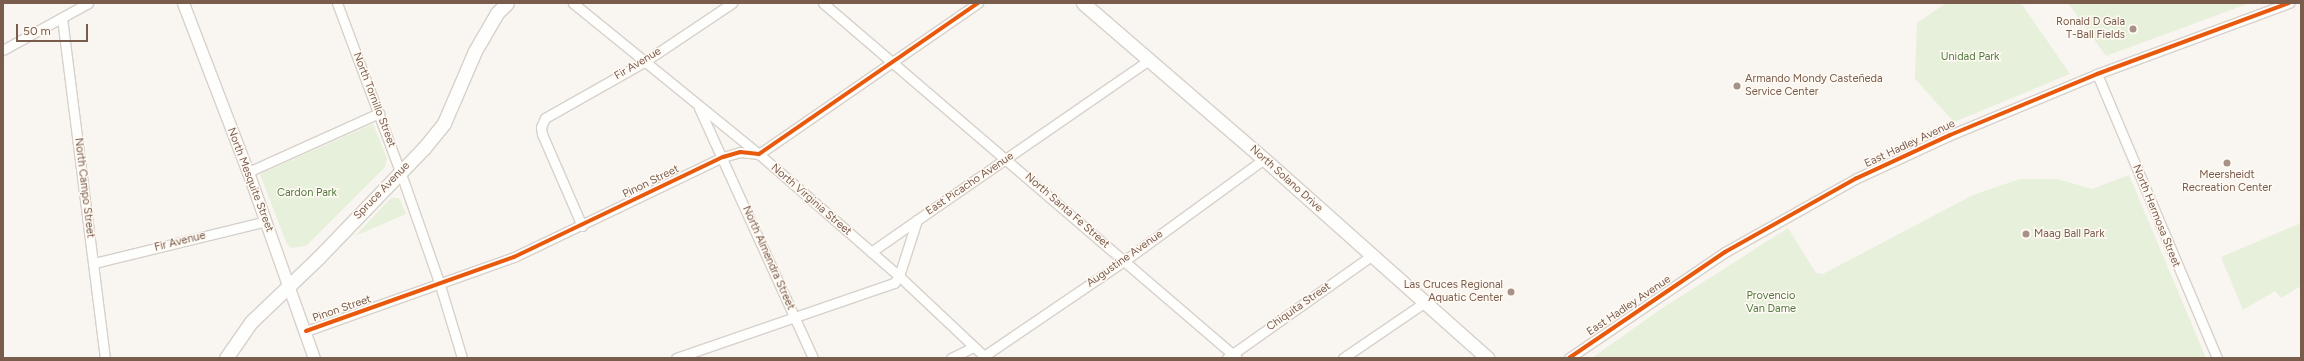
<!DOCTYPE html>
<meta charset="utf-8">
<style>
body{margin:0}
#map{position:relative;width:2304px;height:361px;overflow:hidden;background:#f9f5f0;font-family:Figtree,sans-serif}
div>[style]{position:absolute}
.green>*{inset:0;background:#e7f0db}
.roads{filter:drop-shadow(1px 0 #d7d1cb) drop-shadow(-1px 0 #d7d1cb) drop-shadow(0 1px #d7d1cb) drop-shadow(0 -1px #d7d1cb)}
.minor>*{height:9px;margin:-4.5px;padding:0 4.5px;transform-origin:4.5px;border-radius:4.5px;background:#fefefd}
.tertiary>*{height:11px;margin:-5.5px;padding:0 5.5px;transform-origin:5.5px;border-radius:5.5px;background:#fefefd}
.secondary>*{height:13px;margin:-6.5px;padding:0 6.5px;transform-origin:6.5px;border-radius:6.5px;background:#fefefd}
.cycleway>*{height:4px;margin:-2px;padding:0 2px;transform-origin:2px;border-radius:2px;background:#e8590c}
.dots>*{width:11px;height:11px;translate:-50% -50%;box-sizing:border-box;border:2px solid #fffaf3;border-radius:50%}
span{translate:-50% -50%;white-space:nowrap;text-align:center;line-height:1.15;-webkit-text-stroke:3px #fffaf3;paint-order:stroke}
.poi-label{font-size:11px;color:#7a5c4d}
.right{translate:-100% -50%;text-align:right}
.left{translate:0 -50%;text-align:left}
.park-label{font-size:11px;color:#537a41}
.street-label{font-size:11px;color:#7a5c4d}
.frame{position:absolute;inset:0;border:4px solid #7a5c4d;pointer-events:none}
.scale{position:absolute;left:16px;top:24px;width:72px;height:18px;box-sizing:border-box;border:2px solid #7a5c4d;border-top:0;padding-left:5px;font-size:12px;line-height:14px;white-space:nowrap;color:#7a5c4d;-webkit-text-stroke:3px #fffaf3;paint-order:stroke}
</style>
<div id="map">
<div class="green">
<div style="clip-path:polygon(1946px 3px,2021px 3px,2070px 74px,1954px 122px,1915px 79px,1917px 23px)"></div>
<div style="clip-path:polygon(2068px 3px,2250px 3px,2106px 56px)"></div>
<div style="clip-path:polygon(373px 124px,387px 158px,385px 167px,306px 246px,291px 248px,286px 242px,260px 174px)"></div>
<div style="clip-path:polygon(2129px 175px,2206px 358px,1592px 358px,1661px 309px,1788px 228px,1816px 273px,1823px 274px,1973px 195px,2020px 179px,2057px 179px,2092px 189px)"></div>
<div style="clip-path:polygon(391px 198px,399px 198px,406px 214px,355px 236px)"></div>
<div style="clip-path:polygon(2301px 223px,2301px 286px,2281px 298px,2275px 291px,2243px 310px,2221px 257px)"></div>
</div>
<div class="roads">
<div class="minor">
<div style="left:337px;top:3px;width:194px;rotate:69.5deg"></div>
<div style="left:405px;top:185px;width:106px;rotate:70.7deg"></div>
<div style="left:440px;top:285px;width:76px;rotate:73.2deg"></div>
<div style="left:573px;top:3px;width:240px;rotate:39.1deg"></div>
<div style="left:759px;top:154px;width:186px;rotate:41.1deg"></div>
<div style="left:899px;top:276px;width:120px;rotate:43.3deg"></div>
<div style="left:823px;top:3px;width:545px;rotate:40.61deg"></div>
<div style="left:62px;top:18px;width:343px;rotate:82.8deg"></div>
<div style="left:3px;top:50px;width:97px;rotate:-28.9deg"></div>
<div style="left:2097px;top:74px;width:308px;rotate:67.1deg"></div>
<div style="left:699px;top:108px;width:275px;rotate:65.5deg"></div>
<div style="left:248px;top:172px;width:144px;rotate:-24.2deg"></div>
<div style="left:582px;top:226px;width:100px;rotate:-113.5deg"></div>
<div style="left:542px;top:134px;width:7px;rotate:-98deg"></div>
<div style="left:541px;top:127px;width:10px;rotate:-66deg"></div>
<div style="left:545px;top:118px;width:114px;rotate:-29.5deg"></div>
<div style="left:644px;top:62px;width:106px;rotate:-33.8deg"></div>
<div style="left:871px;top:252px;width:56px;rotate:-34.8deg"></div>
<div style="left:94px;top:263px;width:177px;rotate:-13.7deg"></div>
<div style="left:306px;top:331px;width:221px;rotate:-19.6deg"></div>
<div style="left:514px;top:257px;width:232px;rotate:-25.6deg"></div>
<div style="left:723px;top:157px;width:18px;rotate:-16deg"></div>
<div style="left:740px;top:152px;width:19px;rotate:6deg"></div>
<div style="left:759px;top:154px;width:266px;rotate:-34.6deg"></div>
<div style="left:984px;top:356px;width:169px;rotate:-34.2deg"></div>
<div style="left:1124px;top:261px;width:173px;rotate:-36.1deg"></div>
<div style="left:676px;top:358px;width:231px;rotate:-19deg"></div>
<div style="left:894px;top:283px;width:9px;rotate:-54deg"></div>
<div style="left:899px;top:276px;width:59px;rotate:-72.2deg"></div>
<div style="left:917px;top:220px;width:282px;rotate:-34.6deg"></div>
<div style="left:951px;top:358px;width:25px;rotate:-26deg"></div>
<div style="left:1227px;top:358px;width:176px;rotate:-35.3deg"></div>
<div style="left:1343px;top:358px;width:99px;rotate:-34.3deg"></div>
<div style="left:1569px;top:358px;width:189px;rotate:-34.2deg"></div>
<div style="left:1725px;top:252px;width:151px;rotate:-29.3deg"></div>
<div style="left:1857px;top:178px;width:102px;rotate:-24.8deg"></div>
<div style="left:1950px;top:135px;width:159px;rotate:-22.5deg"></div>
<div style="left:2097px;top:74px;width:205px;rotate:-20.3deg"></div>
</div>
<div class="tertiary">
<div style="left:183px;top:3px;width:181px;rotate:69deg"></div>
<div style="left:248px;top:172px;width:197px;rotate:70.5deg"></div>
</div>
<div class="secondary">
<div style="left:1083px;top:3px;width:239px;rotate:40.8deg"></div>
<div style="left:1264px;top:159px;width:299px;rotate:41.7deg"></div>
<div style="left:226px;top:358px;width:44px;rotate:-55.2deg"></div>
<div style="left:251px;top:322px;width:93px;rotate:-43.7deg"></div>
<div style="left:318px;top:258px;width:153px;rotate:-46.1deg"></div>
<div style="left:424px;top:148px;width:32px;rotate:-51deg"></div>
<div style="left:444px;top:123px;width:78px;rotate:-66.7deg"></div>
<div style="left:475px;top:51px;width:44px;rotate:-59.9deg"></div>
<div style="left:497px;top:13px;width:14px;rotate:-45deg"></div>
</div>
</div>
<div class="cycleway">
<div style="left:306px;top:331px;width:221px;rotate:-19.6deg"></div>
<div style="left:514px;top:257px;width:232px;rotate:-25.6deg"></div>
<div style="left:723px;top:157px;width:18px;rotate:-16deg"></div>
<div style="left:740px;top:152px;width:19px;rotate:6deg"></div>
<div style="left:759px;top:154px;width:266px;rotate:-34.6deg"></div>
<div style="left:1569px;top:358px;width:189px;rotate:-34.2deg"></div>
<div style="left:1725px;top:252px;width:151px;rotate:-29.3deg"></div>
<div style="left:1857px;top:178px;width:102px;rotate:-24.8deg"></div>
<div style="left:1950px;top:135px;width:159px;rotate:-22.5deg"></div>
<div style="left:2097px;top:74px;width:205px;rotate:-20.3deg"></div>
</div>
<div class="dots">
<div style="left:2133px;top:29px;background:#a69286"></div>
<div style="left:1737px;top:86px;background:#a69286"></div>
<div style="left:2227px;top:163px;background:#a69286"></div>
<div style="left:2026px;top:234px;background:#a69286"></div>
<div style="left:1511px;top:292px;background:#a69286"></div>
</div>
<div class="poi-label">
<span class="right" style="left:2125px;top:29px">Ronald D Gala<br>T-Ball Fields</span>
<span class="left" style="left:1745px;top:86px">Armando Mondy Casteñeda<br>Service Center</span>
<span style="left:2227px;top:182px">Meersheidt<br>Recreation Center</span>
<span class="left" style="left:2034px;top:234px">Maag Ball Park</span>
<span class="right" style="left:1503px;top:292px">Las Cruces Regional<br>Aquatic Center</span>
</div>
<div class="park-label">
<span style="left:1970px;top:57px">Unidad Park</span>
<span style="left:307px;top:193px">Cardon Park</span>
<span style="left:1771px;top:303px">Provencio<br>Van Dame</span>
</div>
<div class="street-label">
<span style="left:638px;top:64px;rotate:-31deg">Fir Avenue</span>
<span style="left:374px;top:100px;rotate:69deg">North Tornillo Street</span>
<span style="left:1910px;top:144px;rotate:-25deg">East Hadley Avenue</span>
<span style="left:1286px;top:179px;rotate:42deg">North Solano Drive</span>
<span style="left:250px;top:180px;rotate:69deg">North Mesquite Street</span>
<span style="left:651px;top:182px;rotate:-26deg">Pinon Street</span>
<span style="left:970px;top:184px;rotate:-34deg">East Picacho Avenue</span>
<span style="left:84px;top:188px;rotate:83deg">North Campo Street</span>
<span style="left:382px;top:191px;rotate:-46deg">Spruce Avenue</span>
<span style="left:811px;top:200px;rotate:41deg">North Virginia Street</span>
<span style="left:1067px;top:211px;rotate:41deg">North Santa Fe Street</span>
<span style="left:2156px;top:216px;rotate:68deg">North Hermosa Street</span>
<span style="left:180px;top:242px;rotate:-14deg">Fir Avenue</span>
<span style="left:768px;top:258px;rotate:66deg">North Almendra Street</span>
<span style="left:1125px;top:259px;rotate:-35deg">Augustine Avenue</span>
<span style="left:1629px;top:306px;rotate:-34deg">East Hadley Avenue</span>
<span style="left:1299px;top:307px;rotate:-35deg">Chiquita Street</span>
<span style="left:342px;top:309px;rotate:-19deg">Pinon Street</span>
</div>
<div class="frame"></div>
<div class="scale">50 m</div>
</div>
